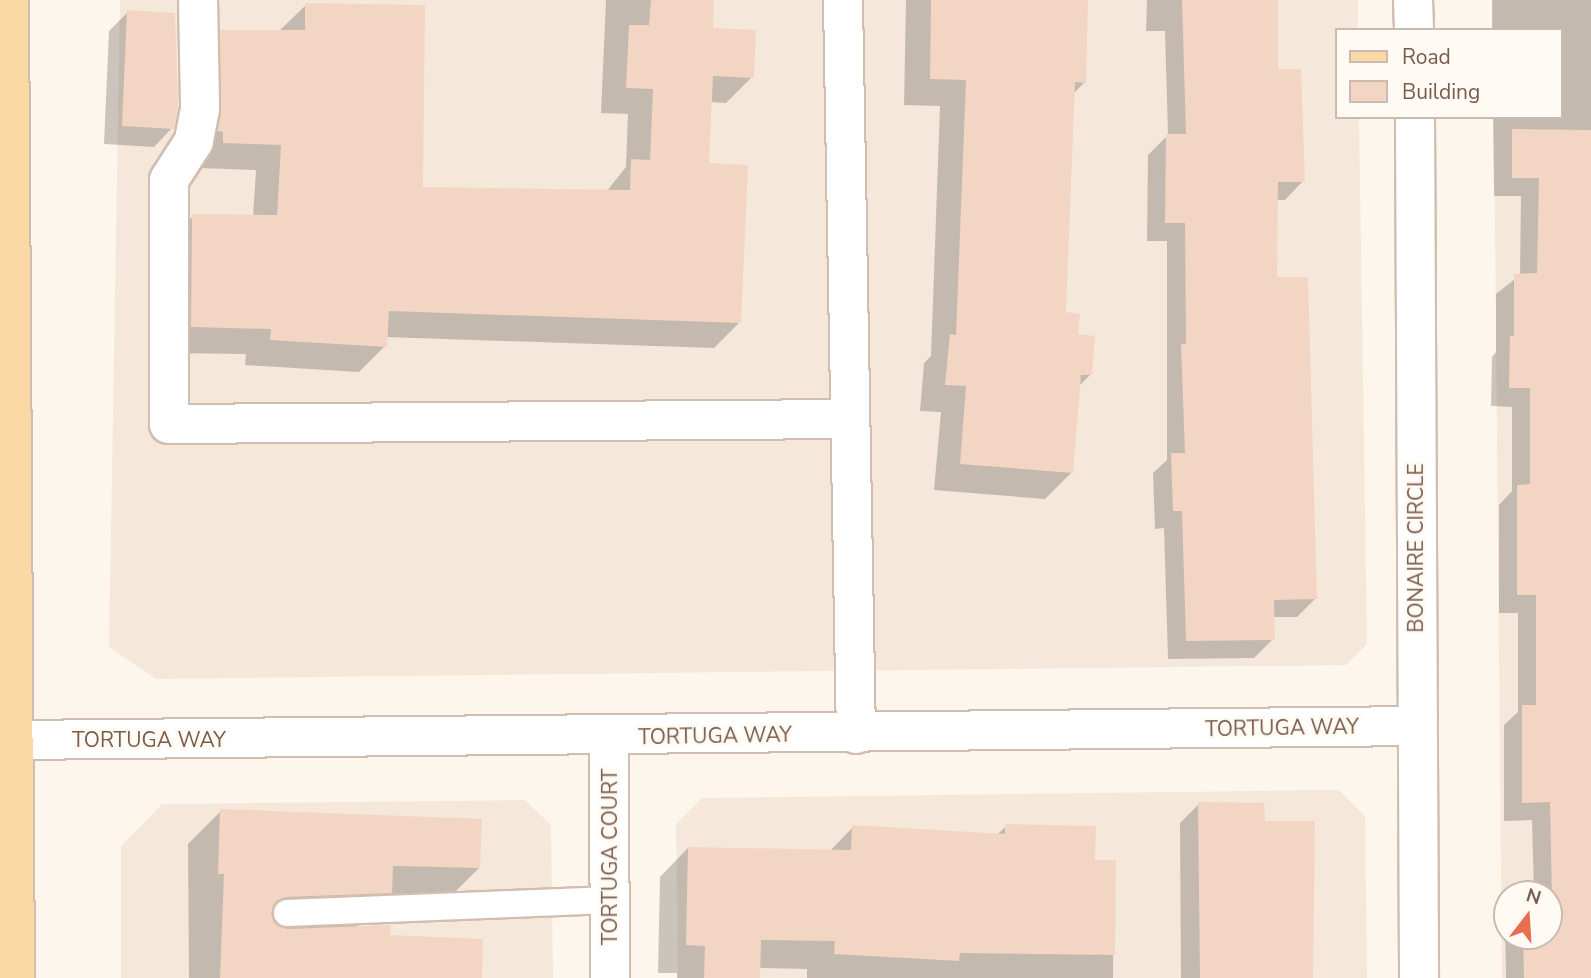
<!DOCTYPE html>
<style>
body{margin:0}
#map{position:relative;width:1591px;height:978px;overflow:hidden;background:#fdf6ec;font-family:"Nunito Sans",sans-serif}
div>[style]{position:absolute}
.residential>*{inset:0;background:#f5e8da}
.shadow>*{inset:0;background:#0003}
.building>*{inset:0;background:#f3d5c3}
.roads{filter:drop-shadow(2px 0 #d1beb0) drop-shadow(-2px 0 #d1beb0) drop-shadow(0 2px #d1beb0) drop-shadow(0 -2px #d1beb0)}
.lane>*{height:26px;margin:-13px;padding:0 13px;transform-origin:13px;border-radius:13px;background:#fff}
.street>*{height:38px;margin:-19px;padding:0 19px;transform-origin:19px;border-radius:19px;background:#fff}
.primary>*{height:38px;margin:-19px;padding:0 19px;transform-origin:19px;border-radius:19px;background:#fbd9a5}
span{translate:-50% -50%;white-space:nowrap;text-align:center;line-height:1.15;-webkit-text-stroke:6px #fffaf3;paint-order:stroke}
.street-label{font-size:21px;color:#7a5c4d}
.legend{position:absolute;left:1335px;top:28px;width:228px;height:91px;box-sizing:border-box;background:#fffaf3;border:2px solid #cabbb1;margin:0;padding:9px 12px;list-style:none;font-size:21px;color:#7a5c4d}
.legend li{display:flex;align-items:center;gap:14px;height:35px}
.legend b{width:35px;border:2px solid #cabbb1}
.north{position:absolute;left:1493px;top:880px;width:70px;height:70px;box-sizing:border-box;background:#fffaf3;border:2px solid #cabbb1;border-radius:50%;rotate:17deg;font-size:19px;font-weight:700;line-height:28px;text-align:center;color:#7a5c4d}
.north::after{content:'';display:block;margin:auto;width:24px;height:32px;background:#e76f51;clip-path:polygon(50% 0,100% 100%,50% 72%,0 100%)}
</style>
<div id="map">
<div class="residential">
<div style="clip-path:polygon(120px 0,1358px 0,1358px 30px,1337px 30px,1337px 117px,1359px 117px,1367px 644px,1346px 665px,156px 679px,109px 647px)"></div>
<div style="clip-path:polygon(evenodd,1493px 0,1591px 0,1591px 978px,1502px 978px,1494px 117px,1561px 117px,1561px 30px,1493px 30px,1493px 0,1507px 894px,1549px 894px,1549px 936px,1507px 936px,1507px 894px)"></div>
<div style="clip-path:polygon(1339px 790px,1365px 816px,1367px 978px,678px 978px,676px 824px,702px 798px)"></div>
<div style="clip-path:polygon(525px 800px,551px 825px,553px 978px,121px 978px,121px 846px,162px 804px)"></div>
</div>
<div class="shadow">
<div style="clip-path:polygon(606px 0,713px 0,712px 30px,752px 77px,726px 103px,710px 102px,708px 164px,740px 322px,714px 348px,386px 337px,385px 346px,359px 372px,245px 365px,246px 354px,166px 353px,167px 242px,193px 216px,253px 217px,256px 170px,198px 168px,195px 58px,221px 32px,280px 30px,306px 5px,421px 188px,606px 192px,626px 167px,628px 114px,601px 113px)"></div>
<div style="clip-path:polygon(906px 0,1086px 0,1085px 82px,1073px 94px,1064px 314px,1090px 375px,1079px 386px,1072px 472px,1045px 499px,934px 490px,941px 412px,920px 411px,924px 363px,931px 356px,940px 106px,904px 105px)"></div>
<div style="clip-path:polygon(1147px 0,1277px 0,1277px 70px,1303px 181px,1285px 200px,1276px 200px,1275px 279px,1316px 598px,1297px 617px,1273px 617px,1273px 639px,1254px 658px,1168px 659px,1164px 528px,1155px 529px,1153px 473px,1167px 460px,1167px 241px,1147px 241px,1148px 155px,1168px 135px,1165px 31px,1146px 31px)"></div>
<div style="clip-path:polygon(1492px 0,1591px 0,1591px 978px,1506px 978px,1505px 922px,1507px 936px,1549px 936px,1549px 894px,1534px 894px,1532px 820px,1504px 821px,1504px 725px,1518px 712px,1518px 613px,1499px 613px,1499px 505px,1512px 491px,1512px 407px,1491px 406px,1492px 357px,1496px 352px,1496px 294px,1520px 275px,1521px 196px,1494px 196px,1493px 117px,1561px 117px,1561px 30px,1492px 30px)"></div>
<div style="clip-path:polygon(128px 12px,172px 128px,154px 147px,104px 144px,109px 31px)"></div>
<div style="clip-path:polygon(1199px 804px,1311px 978px,1181px 978px,1180px 823px)"></div>
<div style="clip-path:polygon(221px 811px,479px 868px,446px 901px,384px 899px,355px 928px,389px 937px,480px 978px,189px 978px,188px 844px)"></div>
<div style="clip-path:polygon(1006px 826px,1094px 862px,1114px 861px,1113px 978px,807px 978px,807px 969px,758px 968px,758px 978px,677px 978px,677px 973px,658px 973px,660px 877px,688px 848px,829px 852px,853px 827px,997px 835px)"></div>
</div>
<div class="building">
<div style="clip-path:polygon(651px 0,714px 0,713px 28px,756px 30px,754px 78px,713px 76px,709px 163px,748px 165px,741px 323px,389px 311px,387px 347px,270px 340px,271px 329px,191px 327px,192px 214px,277px 215px,281px 145px,223px 143px,223px 132px,218px 131px,220px 30px,305px 30px,305px 3px,425px 5px,423px 187px,630px 190px,631px 159px,650px 160px,653px 89px,626px 88px,629px 25px,649px 25px)"></div>
<div style="clip-path:polygon(931px 0,1088px 0,1086px 83px,1075px 82px,1066px 312px,1080px 314px,1078px 334px,1095px 336px,1092px 375px,1081px 375px,1073px 473px,960px 464px,966px 386px,945px 385px,950px 334px,956px 335px,966px 80px,930px 79px)"></div>
<div style="clip-path:polygon(1182px 0,1278px 0,1278px 69px,1301px 69px,1305px 182px,1278px 182px,1277px 277px,1308px 277px,1317px 599px,1274px 600px,1275px 640px,1186px 641px,1182px 511px,1173px 511px,1171px 453px,1185px 453px,1181px 344px,1186px 344px,1185px 223px,1165px 223px,1166px 134px,1186px 134px)"></div>
<div style="clip-path:polygon(127px 10px,175px 13px,178px 107px,174px 129px,122px 126px)"></div>
<div style="clip-path:polygon(1512px 129px,1591px 130px,1591px 978px,1524px 978px,1523px 936px,1549px 936px,1552px 901px,1550px 802px,1522px 803px,1522px 705px,1536px 705px,1536px 595px,1517px 595px,1517px 485px,1530px 484px,1530px 388px,1509px 388px,1510px 336px,1514px 336px,1514px 274px,1537px 273px,1539px 178px,1512px 178px)"></div>
<div style="clip-path:polygon(1198px 802px,1264px 803px,1265px 821px,1315px 821px,1313px 978px,1200px 978px)"></div>
<div style="clip-path:polygon(220px 809px,482px 819px,480px 868px,393px 866px,392px 893px,286px 897px,278px 900px,271px 913px,274px 922px,287px 929px,391px 925px,390px 935px,483px 939px,482px 978px,220px 978px,224px 874px,218px 874px)"></div>
<div style="clip-path:polygon(1005px 824px,1096px 826px,1095px 860px,1116px 860px,1115px 955px,960px 953px,959px 961px,834px 954px,835px 941px,761px 940px,760px 978px,704px 978px,705px 946px,686px 945px,688px 847px,851px 850px,852px 825px,1005px 834px)"></div>
</div>
<div class="roads">
<div class="lane">
<div style="left:287px;top:913px;width:323px;rotate:-2.3deg"></div>
</div>
<div class="street">
<div style="left:198px;top:0;width:109px;rotate:88.9deg"></div>
<div style="left:200px;top:109px;width:33px;rotate:101deg"></div>
<div style="left:194px;top:141px;width:46px;rotate:122.7deg"></div>
<div style="left:169px;top:180px;width:244px;rotate:90deg"></div>
<div style="left:169px;top:424px;width:680px;rotate:-0.42deg"></div>
<div style="left:843px;top:0;width:734px;rotate:88.99deg"></div>
<div style="left:1413px;top:0;width:30px;rotate:88deg"></div>
<div style="left:1415px;top:117px;width:861px;rotate:89.73deg"></div>
<div style="left:609px;top:737px;width:241px;rotate:89.8deg"></div>
<div style="left:15px;top:740px;width:1401px;rotate:-0.57deg"></div>
</div>
<div class="primary">
<div style="left:9px;top:0;width:978px;rotate:89.65deg"></div>
</div>
</div>
<div class="street-label">
<span style="left:1416px;top:548px;rotate:-90deg">BONAIRE CIRCLE</span>
<span style="left:1282px;top:728px;rotate:-1deg">TORTUGA WAY</span>
<span style="left:715px;top:736px;rotate:-1deg">TORTUGA WAY</span>
<span style="left:149px;top:740px">TORTUGA WAY</span>
<span style="left:610px;top:857px;rotate:-90deg">TORTUGA COURT</span>
</div>
<ul class="legend">
<li><b style="height:9px;background:#fbd9a5"></b>Road</li>
<li><b style="height:19px;background:#f3d5c3"></b>Building</li>
</ul>
<div class="north">N</div>
</div>
